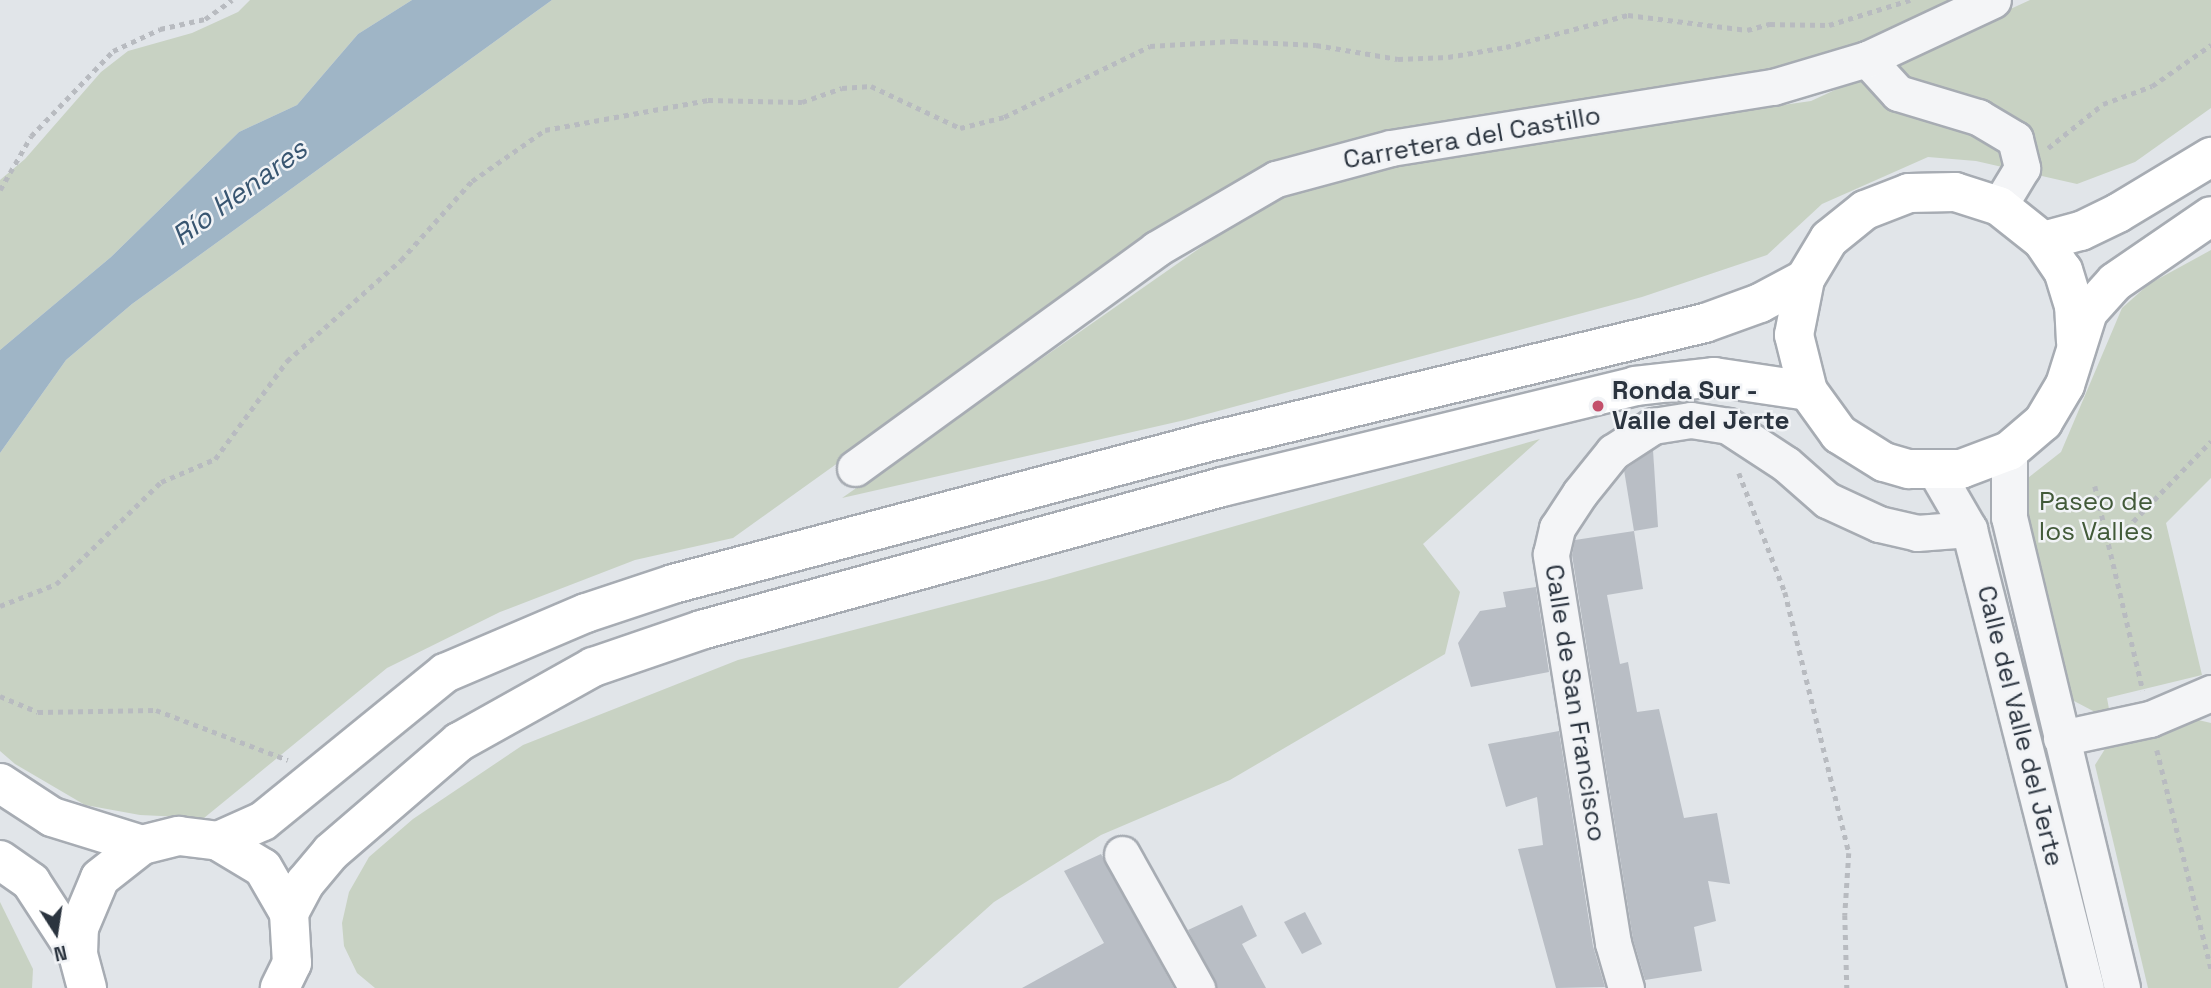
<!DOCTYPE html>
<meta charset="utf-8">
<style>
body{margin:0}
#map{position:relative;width:2211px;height:988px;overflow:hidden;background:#e1e5e9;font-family:"Space Grotesk",sans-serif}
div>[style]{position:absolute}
.green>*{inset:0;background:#c8d2c3}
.water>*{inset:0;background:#9fb5c6}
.building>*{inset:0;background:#b9bec5}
.path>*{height:4.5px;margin-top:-2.25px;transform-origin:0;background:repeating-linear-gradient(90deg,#b8bbc0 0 5px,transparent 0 10px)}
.roads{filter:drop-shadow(2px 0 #a7acb3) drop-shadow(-2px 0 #a7acb3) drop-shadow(0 2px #a7acb3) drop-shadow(0 -2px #a7acb3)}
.minor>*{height:35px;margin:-17.5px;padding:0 17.5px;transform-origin:17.5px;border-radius:17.5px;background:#f4f5f7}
.major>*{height:38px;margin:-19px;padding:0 19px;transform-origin:19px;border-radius:19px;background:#fff}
.dots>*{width:19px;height:19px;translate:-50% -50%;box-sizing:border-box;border:4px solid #f1f3f6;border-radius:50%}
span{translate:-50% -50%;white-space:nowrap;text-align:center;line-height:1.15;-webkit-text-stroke:5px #f1f3f6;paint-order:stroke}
.street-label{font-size:26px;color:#2b343f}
.poi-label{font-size:26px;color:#2b343f;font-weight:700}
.left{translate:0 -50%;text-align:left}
.park-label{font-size:26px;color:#425a39}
.water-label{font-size:28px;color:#385570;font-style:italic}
.north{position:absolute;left:21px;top:897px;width:70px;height:70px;-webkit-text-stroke:5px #f1f3f6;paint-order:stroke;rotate:168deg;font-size:19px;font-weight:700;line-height:28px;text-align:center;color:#2b343f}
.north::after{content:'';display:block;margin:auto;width:24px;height:32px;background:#2b343f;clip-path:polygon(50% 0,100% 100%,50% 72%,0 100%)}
</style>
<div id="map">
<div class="green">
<div style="clip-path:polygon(250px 0,412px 0,358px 34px,297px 105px,239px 132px,111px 257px,0 350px,0 180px,25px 159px,101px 72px,128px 51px,192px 33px,238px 12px)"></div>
<div style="clip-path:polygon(552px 0,1966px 0,1786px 71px,1370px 136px,1290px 156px,1184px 215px,733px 538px,635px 560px,500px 612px,387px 668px,204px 818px,140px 815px,85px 805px,15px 764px,0 751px,0 453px,66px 360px,132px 304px)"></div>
<div style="clip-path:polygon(2030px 0,2211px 0,2211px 108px,2135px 162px,2077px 184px,1976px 161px,1928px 157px,1822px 204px,1767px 255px,1642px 297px,1185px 420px,842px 498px,1260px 206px,1338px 175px,1448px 152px,1811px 101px)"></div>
<div style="clip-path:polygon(2211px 250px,2211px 478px,2166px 523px,2202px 675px,2107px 698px,2109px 709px,2095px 712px,2074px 701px,2062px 683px,2027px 536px,2024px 481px,2061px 452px,2122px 308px,2149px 284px)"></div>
<div style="clip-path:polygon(1540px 439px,1423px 544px,1460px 592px,1445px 654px,1230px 780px,1101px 835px,994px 902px,898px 988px,375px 988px,357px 973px,344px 946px,342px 923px,349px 892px,369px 857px,413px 819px,523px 745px,738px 660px,1046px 580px)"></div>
<div style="clip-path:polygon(2194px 719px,2211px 723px,2211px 988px,2148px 988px,2095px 765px,2110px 741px)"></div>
<div style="clip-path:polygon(0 902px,33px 969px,32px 988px,0 988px)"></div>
</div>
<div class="water">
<div style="clip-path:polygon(412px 0,552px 0,132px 304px,66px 360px,0 453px,0 350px,111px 257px,239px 132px,297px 105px,358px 34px)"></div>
</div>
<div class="building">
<div style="clip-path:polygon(1653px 450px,1658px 527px,1634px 531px,1624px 470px)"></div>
<div style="clip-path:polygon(1634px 531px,1643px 589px,1607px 595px,1620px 664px,1628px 662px,1637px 712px,1659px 709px,1684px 818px,1717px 813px,1730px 884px,1708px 881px,1716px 921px,1694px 927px,1702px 971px,1645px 980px,1633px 939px,1572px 555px,1575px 540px)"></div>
<div style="clip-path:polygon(1536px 587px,1549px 672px,1471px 687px,1458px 643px,1480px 611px,1506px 607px,1503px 592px)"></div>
<div style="clip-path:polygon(1559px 731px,1593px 946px,1605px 987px,1556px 988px,1518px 849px,1543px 845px,1537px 797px,1506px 807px,1488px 744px)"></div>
<div style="clip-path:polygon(1101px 854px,1174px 988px,1022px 988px,1104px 943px,1064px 871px)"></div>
<div style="clip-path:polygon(1242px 905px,1257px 936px,1242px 944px,1266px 988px,1217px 988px,1188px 930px)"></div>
<div style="clip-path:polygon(1305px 912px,1322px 944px,1302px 954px,1284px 922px)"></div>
</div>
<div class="path">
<div style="left:2048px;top:148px;width:70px;rotate:-38.7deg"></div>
<div style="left:2103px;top:104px;width:52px;rotate:-20.2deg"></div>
<div style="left:2152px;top:86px;width:72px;rotate:-34.8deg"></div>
<div style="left:0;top:190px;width:62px;rotate:-60.1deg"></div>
<div style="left:31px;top:136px;width:118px;rotate:-46deg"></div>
<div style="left:113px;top:51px;width:52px;rotate:-25.1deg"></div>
<div style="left:160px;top:29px;width:46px;rotate:-12.5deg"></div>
<div style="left:205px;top:19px;width:33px;rotate:-35deg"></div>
<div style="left:1739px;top:473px;width:128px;rotate:68.9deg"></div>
<div style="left:1785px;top:592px;width:269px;rotate:76.2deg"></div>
<div style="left:1849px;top:853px;width:62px;rotate:93.7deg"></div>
<div style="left:1845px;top:915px;width:73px;rotate:88.4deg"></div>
<div style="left:2095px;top:486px;width:210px;rotate:76.8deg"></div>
<div style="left:2108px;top:539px;width:11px;rotate:-15deg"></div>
<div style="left:2119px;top:536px;width:132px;rotate:-45.9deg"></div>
<div style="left:0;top:606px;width:60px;rotate:-21.4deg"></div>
<div style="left:56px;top:584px;width:146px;rotate:-44.2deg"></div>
<div style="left:161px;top:482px;width:59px;rotate:-23.1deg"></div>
<div style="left:215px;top:459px;width:122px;rotate:-53.7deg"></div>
<div style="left:287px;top:361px;width:152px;rotate:-41.5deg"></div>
<div style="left:401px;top:260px;width:106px;rotate:-48.1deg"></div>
<div style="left:472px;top:181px;width:89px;rotate:-34.9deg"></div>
<div style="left:545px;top:130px;width:166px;rotate:-10.4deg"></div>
<div style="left:708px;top:100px;width:94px;rotate:1.2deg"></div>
<div style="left:802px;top:102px;width:42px;rotate:-19.3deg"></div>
<div style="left:842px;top:88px;width:29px;rotate:-4deg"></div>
<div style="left:871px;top:86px;width:98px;rotate:25.3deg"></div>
<div style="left:960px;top:128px;width:45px;rotate:-14deg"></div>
<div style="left:1004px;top:117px;width:162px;rotate:-25.9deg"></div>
<div style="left:1150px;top:46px;width:83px;rotate:-3.4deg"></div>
<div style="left:1233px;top:41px;width:83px;rotate:2.8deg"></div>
<div style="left:1316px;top:45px;width:83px;rotate:9.7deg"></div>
<div style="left:1398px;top:59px;width:50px;rotate:-2.3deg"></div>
<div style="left:1448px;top:57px;width:59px;rotate:-9.8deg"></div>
<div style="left:1506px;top:47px;width:126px;rotate:-14.7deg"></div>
<div style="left:1628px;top:15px;width:120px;rotate:7.2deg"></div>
<div style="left:1747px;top:30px;width:24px;rotate:-15deg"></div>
<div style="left:1770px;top:24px;width:59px;rotate:1deg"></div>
<div style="left:1829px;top:25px;width:85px;rotate:-17.2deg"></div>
<div style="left:0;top:696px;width:41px;rotate:22.8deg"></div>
<div style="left:38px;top:712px;width:118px;rotate:-1deg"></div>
<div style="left:156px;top:710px;width:141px;rotate:20.7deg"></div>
<div style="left:2157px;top:750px;width:225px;rotate:76.1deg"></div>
</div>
<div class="roads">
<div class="minor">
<div style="left:1867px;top:59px;width:46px;rotate:47.6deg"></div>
<div style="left:1898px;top:93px;width:84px;rotate:16.7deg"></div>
<div style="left:1978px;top:117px;width:43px;rotate:30.7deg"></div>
<div style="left:2015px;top:139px;width:30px;rotate:76deg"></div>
<div style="left:2022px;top:168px;width:44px;rotate:121.2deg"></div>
<div style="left:2009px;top:451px;width:66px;rotate:90deg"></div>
<div style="left:2009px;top:517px;width:484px;rotate:76.5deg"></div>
<div style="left:855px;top:468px;width:372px;rotate:-36deg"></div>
<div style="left:1156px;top:249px;width:139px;rotate:-30.3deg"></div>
<div style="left:1276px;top:179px;width:119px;rotate:-15.1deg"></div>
<div style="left:1391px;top:148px;width:387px;rotate:-9.1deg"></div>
<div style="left:1773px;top:87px;width:98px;rotate:-16.6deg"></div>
<div style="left:1867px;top:59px;width:139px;rotate:-25.1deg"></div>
<div style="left:1936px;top:472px;width:66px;rotate:59.9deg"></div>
<div style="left:1969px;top:529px;width:474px;rotate:75.7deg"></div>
<div style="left:2061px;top:738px;width:91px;rotate:-12.1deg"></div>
<div style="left:2150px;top:719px;width:66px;rotate:-23.1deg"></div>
<div style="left:1122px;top:854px;width:154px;rotate:60.8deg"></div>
<div style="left:1626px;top:988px;width:47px;rotate:-106.1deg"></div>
<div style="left:1613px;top:943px;width:394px;rotate:-99.1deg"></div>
<div style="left:1551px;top:554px;width:27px;rotate:-77deg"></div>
<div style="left:1557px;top:528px;width:42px;rotate:-56.7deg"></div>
<div style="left:1580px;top:493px;width:53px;rotate:-51.2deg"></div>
<div style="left:1613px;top:452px;width:48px;rotate:-33deg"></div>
<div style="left:1653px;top:426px;width:38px;rotate:-9deg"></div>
<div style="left:1691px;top:420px;width:37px;rotate:9deg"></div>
<div style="left:1728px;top:426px;width:69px;rotate:33.2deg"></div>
<div style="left:1786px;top:464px;width:55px;rotate:41.3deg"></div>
<div style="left:1827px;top:500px;width:57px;rotate:24.8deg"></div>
<div style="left:1879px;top:524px;width:39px;rotate:13deg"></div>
<div style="left:1917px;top:533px;width:52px;rotate:-4.4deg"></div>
</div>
<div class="major">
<div style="left:2043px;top:241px;width:39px;rotate:-15deg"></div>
<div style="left:2081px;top:231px;width:41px;rotate:-25.9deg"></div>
<div style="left:2118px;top:213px;width:109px;rotate:-31.1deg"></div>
<div style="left:2076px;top:342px;width:36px;rotate:-93deg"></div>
<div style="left:2074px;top:306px;width:37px;rotate:-107deg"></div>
<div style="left:2063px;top:271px;width:36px;rotate:-124deg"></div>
<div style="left:2043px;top:241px;width:56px;rotate:-141.5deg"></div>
<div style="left:1999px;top:206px;width:46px;rotate:-162.3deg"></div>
<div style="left:1955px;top:192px;width:46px;rotate:178.8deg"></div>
<div style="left:1909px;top:193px;width:47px;rotate:158.9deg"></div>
<div style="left:1865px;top:210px;width:46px;rotate:141.1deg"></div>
<div style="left:1829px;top:239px;width:47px;rotate:121deg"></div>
<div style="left:1805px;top:279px;width:57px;rotate:101.1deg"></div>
<div style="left:1794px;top:335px;width:58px;rotate:76deg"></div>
<div style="left:1808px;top:391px;width:53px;rotate:54.2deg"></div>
<div style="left:1839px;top:434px;width:53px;rotate:31.9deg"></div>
<div style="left:1884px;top:462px;width:26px;rotate:16deg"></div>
<div style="left:1909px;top:469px;width:52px"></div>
<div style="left:1961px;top:469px;width:51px;rotate:-20.6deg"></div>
<div style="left:2009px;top:451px;width:45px;rotate:-40.5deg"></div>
<div style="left:2043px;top:422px;width:43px;rotate:-59.3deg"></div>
<div style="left:2065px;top:385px;width:77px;rotate:-72.5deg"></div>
<div style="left:2088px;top:312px;width:40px;rotate:-48deg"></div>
<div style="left:2115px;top:282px;width:116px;rotate:-34.5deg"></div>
<div style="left:0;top:783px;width:62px;rotate:33.2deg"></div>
<div style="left:52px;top:817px;width:94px;rotate:17.3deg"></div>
<div style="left:218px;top:841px;width:49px;rotate:-24deg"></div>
<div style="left:263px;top:821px;width:235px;rotate:-39.1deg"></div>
<div style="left:445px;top:673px;width:153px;rotate:-23.1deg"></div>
<div style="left:586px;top:613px;width:92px;rotate:-18.4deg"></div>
<div style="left:673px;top:584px;width:554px;rotate:-14.86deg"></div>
<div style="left:1208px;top:442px;width:511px;rotate:-13.47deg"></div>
<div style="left:1705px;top:323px;width:59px;rotate:-20deg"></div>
<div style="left:1760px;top:303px;width:51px;rotate:-28.1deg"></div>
<div style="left:0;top:860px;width:38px;rotate:35deg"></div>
<div style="left:31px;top:882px;width:86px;rotate:56.9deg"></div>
<div style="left:289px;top:913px;width:34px;rotate:-62deg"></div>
<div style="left:305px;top:883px;width:40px;rotate:-50deg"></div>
<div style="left:331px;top:852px;width:169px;rotate:-40.7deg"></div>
<div style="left:459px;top:742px;width:154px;rotate:-29.2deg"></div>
<div style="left:593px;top:667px;width:114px;rotate:-18.9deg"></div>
<div style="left:701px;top:630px;width:540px;rotate:-15.35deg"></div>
<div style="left:1222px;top:487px;width:425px;rotate:-13.7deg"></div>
<div style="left:1635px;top:386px;width:80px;rotate:-6.5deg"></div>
<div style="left:1714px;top:377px;width:95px;rotate:8.5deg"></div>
<div style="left:87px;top:988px;width:35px;rotate:-105deg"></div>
<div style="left:78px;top:954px;width:26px;rotate:-88deg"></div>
<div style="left:79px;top:928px;width:54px;rotate:-67.2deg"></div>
<div style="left:100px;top:878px;width:53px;rotate:-38.2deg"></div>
<div style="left:142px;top:845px;width:38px;rotate:-14deg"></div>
<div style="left:179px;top:836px;width:39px;rotate:7deg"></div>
<div style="left:218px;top:841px;width:52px;rotate:31deg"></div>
<div style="left:263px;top:868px;width:52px;rotate:60deg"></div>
<div style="left:289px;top:913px;width:50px;rotate:86.6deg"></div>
<div style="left:292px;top:963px;width:28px;rotate:116deg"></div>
</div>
</div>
<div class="dots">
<div style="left:1598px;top:406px;background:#c3506b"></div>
</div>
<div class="street-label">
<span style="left:1472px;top:138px;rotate:-10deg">Carretera del Castillo</span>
<span style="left:1575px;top:703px;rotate:81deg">Calle de San Francisco</span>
<span style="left:2020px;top:726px;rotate:76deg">Calle del Valle del Jerte</span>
</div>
<div class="poi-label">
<span class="left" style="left:1612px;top:406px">Ronda Sur -<br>Valle del Jerte</span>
</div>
<div class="park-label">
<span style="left:2096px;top:517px">Paseo de<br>los Valles</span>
</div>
<div class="water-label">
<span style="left:239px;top:192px;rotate:-36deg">Río Henares</span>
</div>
<div class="north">N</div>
</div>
